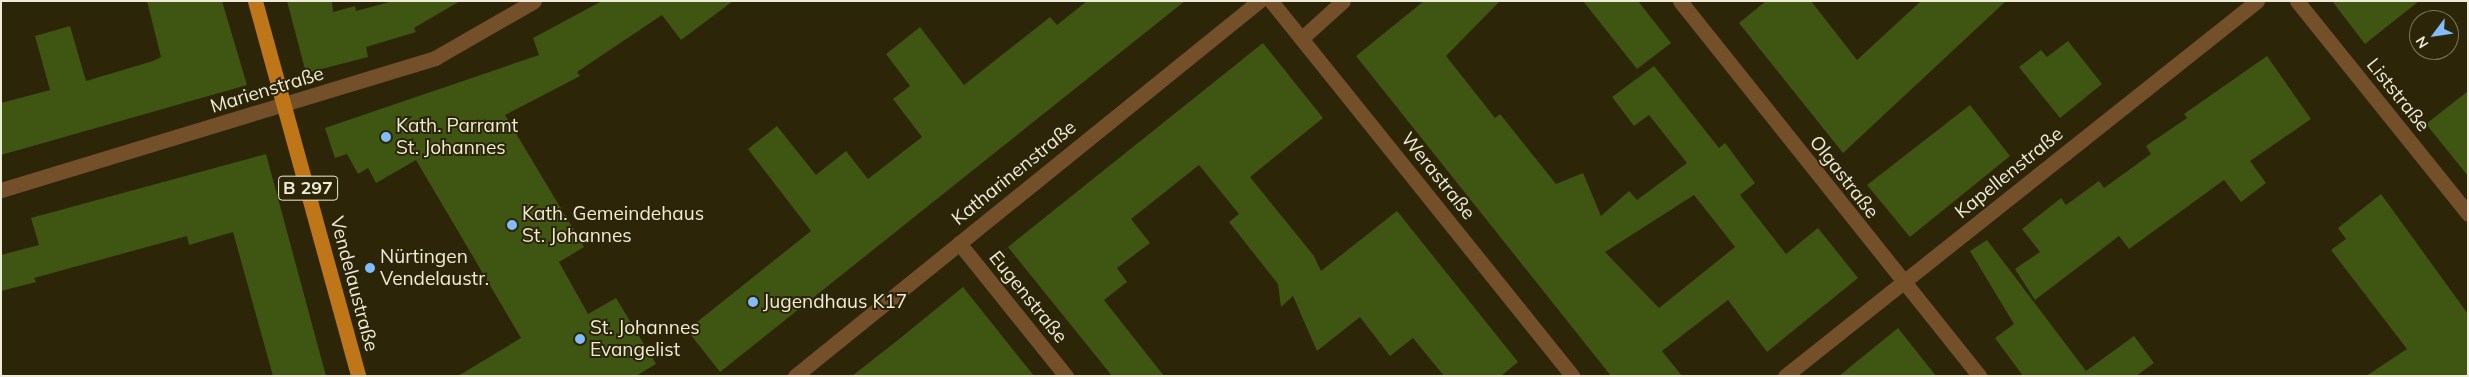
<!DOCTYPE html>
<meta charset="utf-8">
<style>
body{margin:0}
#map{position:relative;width:2469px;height:377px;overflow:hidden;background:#2c2507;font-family:Mulish,sans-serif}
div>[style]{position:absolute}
.building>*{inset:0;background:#3e5612}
.minor>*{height:15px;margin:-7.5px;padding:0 7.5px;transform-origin:7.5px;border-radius:7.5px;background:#734f2a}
.major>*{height:15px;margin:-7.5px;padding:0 7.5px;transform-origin:7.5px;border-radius:7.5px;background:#bf7618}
.dots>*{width:14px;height:14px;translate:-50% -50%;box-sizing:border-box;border:2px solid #2c2507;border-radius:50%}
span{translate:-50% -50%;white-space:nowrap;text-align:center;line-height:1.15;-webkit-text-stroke:4px #2c2507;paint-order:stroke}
.shield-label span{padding:1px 4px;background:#2c2507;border:1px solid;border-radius:4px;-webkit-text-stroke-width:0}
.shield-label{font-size:18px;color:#efebd9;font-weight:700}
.street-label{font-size:19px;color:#efebd9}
.poi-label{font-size:19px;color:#efebd9}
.left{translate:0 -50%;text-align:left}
.frame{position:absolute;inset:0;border:2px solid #efebd9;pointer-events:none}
.north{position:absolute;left:2409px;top:10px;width:50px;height:50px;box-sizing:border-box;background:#2c2507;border:1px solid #7a745b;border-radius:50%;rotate:239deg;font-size:14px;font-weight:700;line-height:20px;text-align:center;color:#efebd9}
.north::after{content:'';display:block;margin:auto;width:18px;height:22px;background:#82bcfa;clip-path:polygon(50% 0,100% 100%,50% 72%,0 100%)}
</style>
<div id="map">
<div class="building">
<div style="clip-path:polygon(147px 1px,222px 1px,247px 85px,1px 155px,1px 103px,50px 90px,35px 36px,70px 26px,86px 81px,153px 61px,161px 57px)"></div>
<div style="clip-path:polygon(287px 1px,332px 1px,333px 12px,355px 6px,356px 11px,393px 1px,460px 1px,414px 28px,416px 32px,366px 47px,368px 57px,306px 73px)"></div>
<div style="clip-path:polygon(602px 1px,733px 1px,681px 40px,662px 15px,577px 72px,580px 76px,505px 115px,584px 247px,559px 262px,588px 314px,616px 298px,656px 364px,636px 376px,458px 376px,521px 338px,416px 160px,376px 183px,368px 168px,358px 174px,347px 154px,335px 158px,325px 128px,539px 55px,533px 38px)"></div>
<div style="clip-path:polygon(1087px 1px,1185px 1px,720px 372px,687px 330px,811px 231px,748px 149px,777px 126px,816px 175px,846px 151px,868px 179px,922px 137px,893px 99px,910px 86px,886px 54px,920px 27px,964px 85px,1050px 17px,1057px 25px)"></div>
<div style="clip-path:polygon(evenodd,1424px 1px,1500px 1px,1446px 56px,1495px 118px,1500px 114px,1556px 184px,1583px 173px,1601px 216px,1629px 191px,1637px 200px,1687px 163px,1649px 115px,1634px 126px,1612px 97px,1654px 66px,1719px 148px,1725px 143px,1755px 183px,1740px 195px,1786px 254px,1818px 228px,1858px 278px,1767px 352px,1728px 300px,1662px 351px,1682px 376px,1611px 376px,1356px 56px,1424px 1px,1694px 195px,1735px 247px,1659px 308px,1605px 252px,1694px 195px)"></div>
<div style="clip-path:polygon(1583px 1px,1638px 1px,1671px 43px,1637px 69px)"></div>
<div style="clip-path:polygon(1766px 1px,1811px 1px,1857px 60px,1921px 1px,2006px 1px,1843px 153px,1739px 23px)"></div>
<div style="clip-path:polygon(2332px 1px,2419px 1px,2365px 44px)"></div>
<div style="clip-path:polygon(2068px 41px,2102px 84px,2060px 118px,2019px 67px,2041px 50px,2047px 57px)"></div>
<div style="clip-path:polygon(1263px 43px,1323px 118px,1250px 177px,1314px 256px,1321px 271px,1397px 211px,1518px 362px,1501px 376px,1444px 376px,1413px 338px,1390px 356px,1360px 317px,1317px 351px,1293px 296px,1281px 307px,1278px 284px,1229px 222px,1239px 214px,1199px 165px,1131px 219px,1150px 243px,1117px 268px,1127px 282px,1104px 300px,1164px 376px,1112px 376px,1008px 247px)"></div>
<div style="clip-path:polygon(2267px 56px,2311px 119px,2250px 161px,2266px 183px,2241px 202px,2224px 180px,2129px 249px,2119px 236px,2035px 300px,2015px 269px,2040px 252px,2022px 229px,2061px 198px,2066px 205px,2099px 181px,2104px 188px,2151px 154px,2146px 146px,2187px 118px,2184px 114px)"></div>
<div style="clip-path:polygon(2468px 91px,2468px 176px,2426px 124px)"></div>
<div style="clip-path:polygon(1970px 105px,2010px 156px,1910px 237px,1867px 185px)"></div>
<div style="clip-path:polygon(266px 154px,326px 376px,273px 376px,233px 232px,189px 245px,187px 236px,34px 278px,36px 282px,1px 291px,1px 255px,39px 245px,31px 218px)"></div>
<div style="clip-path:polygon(2381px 194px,2468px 314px,2468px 376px,2366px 376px,2407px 349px,2331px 250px,2346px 239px,2338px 228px)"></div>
<div style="clip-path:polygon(1987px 240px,2086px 371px,2134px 336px,2154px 363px,2136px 376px,2023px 376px,1995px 338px,2014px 324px,1970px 251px)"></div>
<div style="clip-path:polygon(963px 287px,1034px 376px,852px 376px,898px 340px)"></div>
<div style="clip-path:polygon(1898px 328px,1936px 376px,1839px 376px)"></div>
</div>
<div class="minor">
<div style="left:1271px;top:1px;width:481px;rotate:51.2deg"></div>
<div style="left:1680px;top:1px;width:480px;rotate:51.4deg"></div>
<div style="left:2297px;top:1px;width:273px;rotate:51.2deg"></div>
<div style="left:1302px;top:38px;width:55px;rotate:-42.1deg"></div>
<div style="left:1px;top:190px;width:454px;rotate:-16.9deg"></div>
<div style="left:435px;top:58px;width:114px;rotate:-29.9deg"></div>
<div style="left:959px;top:243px;width:171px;rotate:51.2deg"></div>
<div style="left:795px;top:376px;width:597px;rotate:-38.94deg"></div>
<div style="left:1785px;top:376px;width:603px;rotate:-38.47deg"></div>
</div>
<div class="major">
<div style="left:255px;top:1px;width:389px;rotate:74.6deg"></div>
</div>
<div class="dots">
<div style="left:386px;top:137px;background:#82bcfa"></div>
<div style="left:512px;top:225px;background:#82bcfa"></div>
<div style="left:370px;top:268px;background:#82bcfa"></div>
<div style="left:753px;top:302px;background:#82bcfa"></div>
<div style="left:580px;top:339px;background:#82bcfa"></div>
</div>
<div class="shield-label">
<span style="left:308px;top:188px">B 297</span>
</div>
<div class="street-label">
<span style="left:267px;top:90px;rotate:-17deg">Marienstraße</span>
<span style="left:2398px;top:95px;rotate:51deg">Liststraße</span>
<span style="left:1014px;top:173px;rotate:-39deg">Katharinenstraße</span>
<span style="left:2009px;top:173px;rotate:-39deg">Kapellenstraße</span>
<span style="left:1438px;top:176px;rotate:51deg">Werastraße</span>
<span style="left:1844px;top:177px;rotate:52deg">Olgastraße</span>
<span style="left:354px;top:284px;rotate:75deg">Vendelaustraße</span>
<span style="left:1028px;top:297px;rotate:51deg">Eugenstraße</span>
</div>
<div class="poi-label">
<span class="left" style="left:396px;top:137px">Kath. Parramt<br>St. Johannes</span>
<span class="left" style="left:522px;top:225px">Kath. Gemeindehaus<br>St. Johannes</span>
<span class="left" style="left:380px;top:268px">Nürtingen<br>Vendelaustr.</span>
<span class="left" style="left:763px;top:302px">Jugendhaus K17</span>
<span class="left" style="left:590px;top:339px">St. Johannes<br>Evangelist</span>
</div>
<div class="frame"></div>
<div class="north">N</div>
</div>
